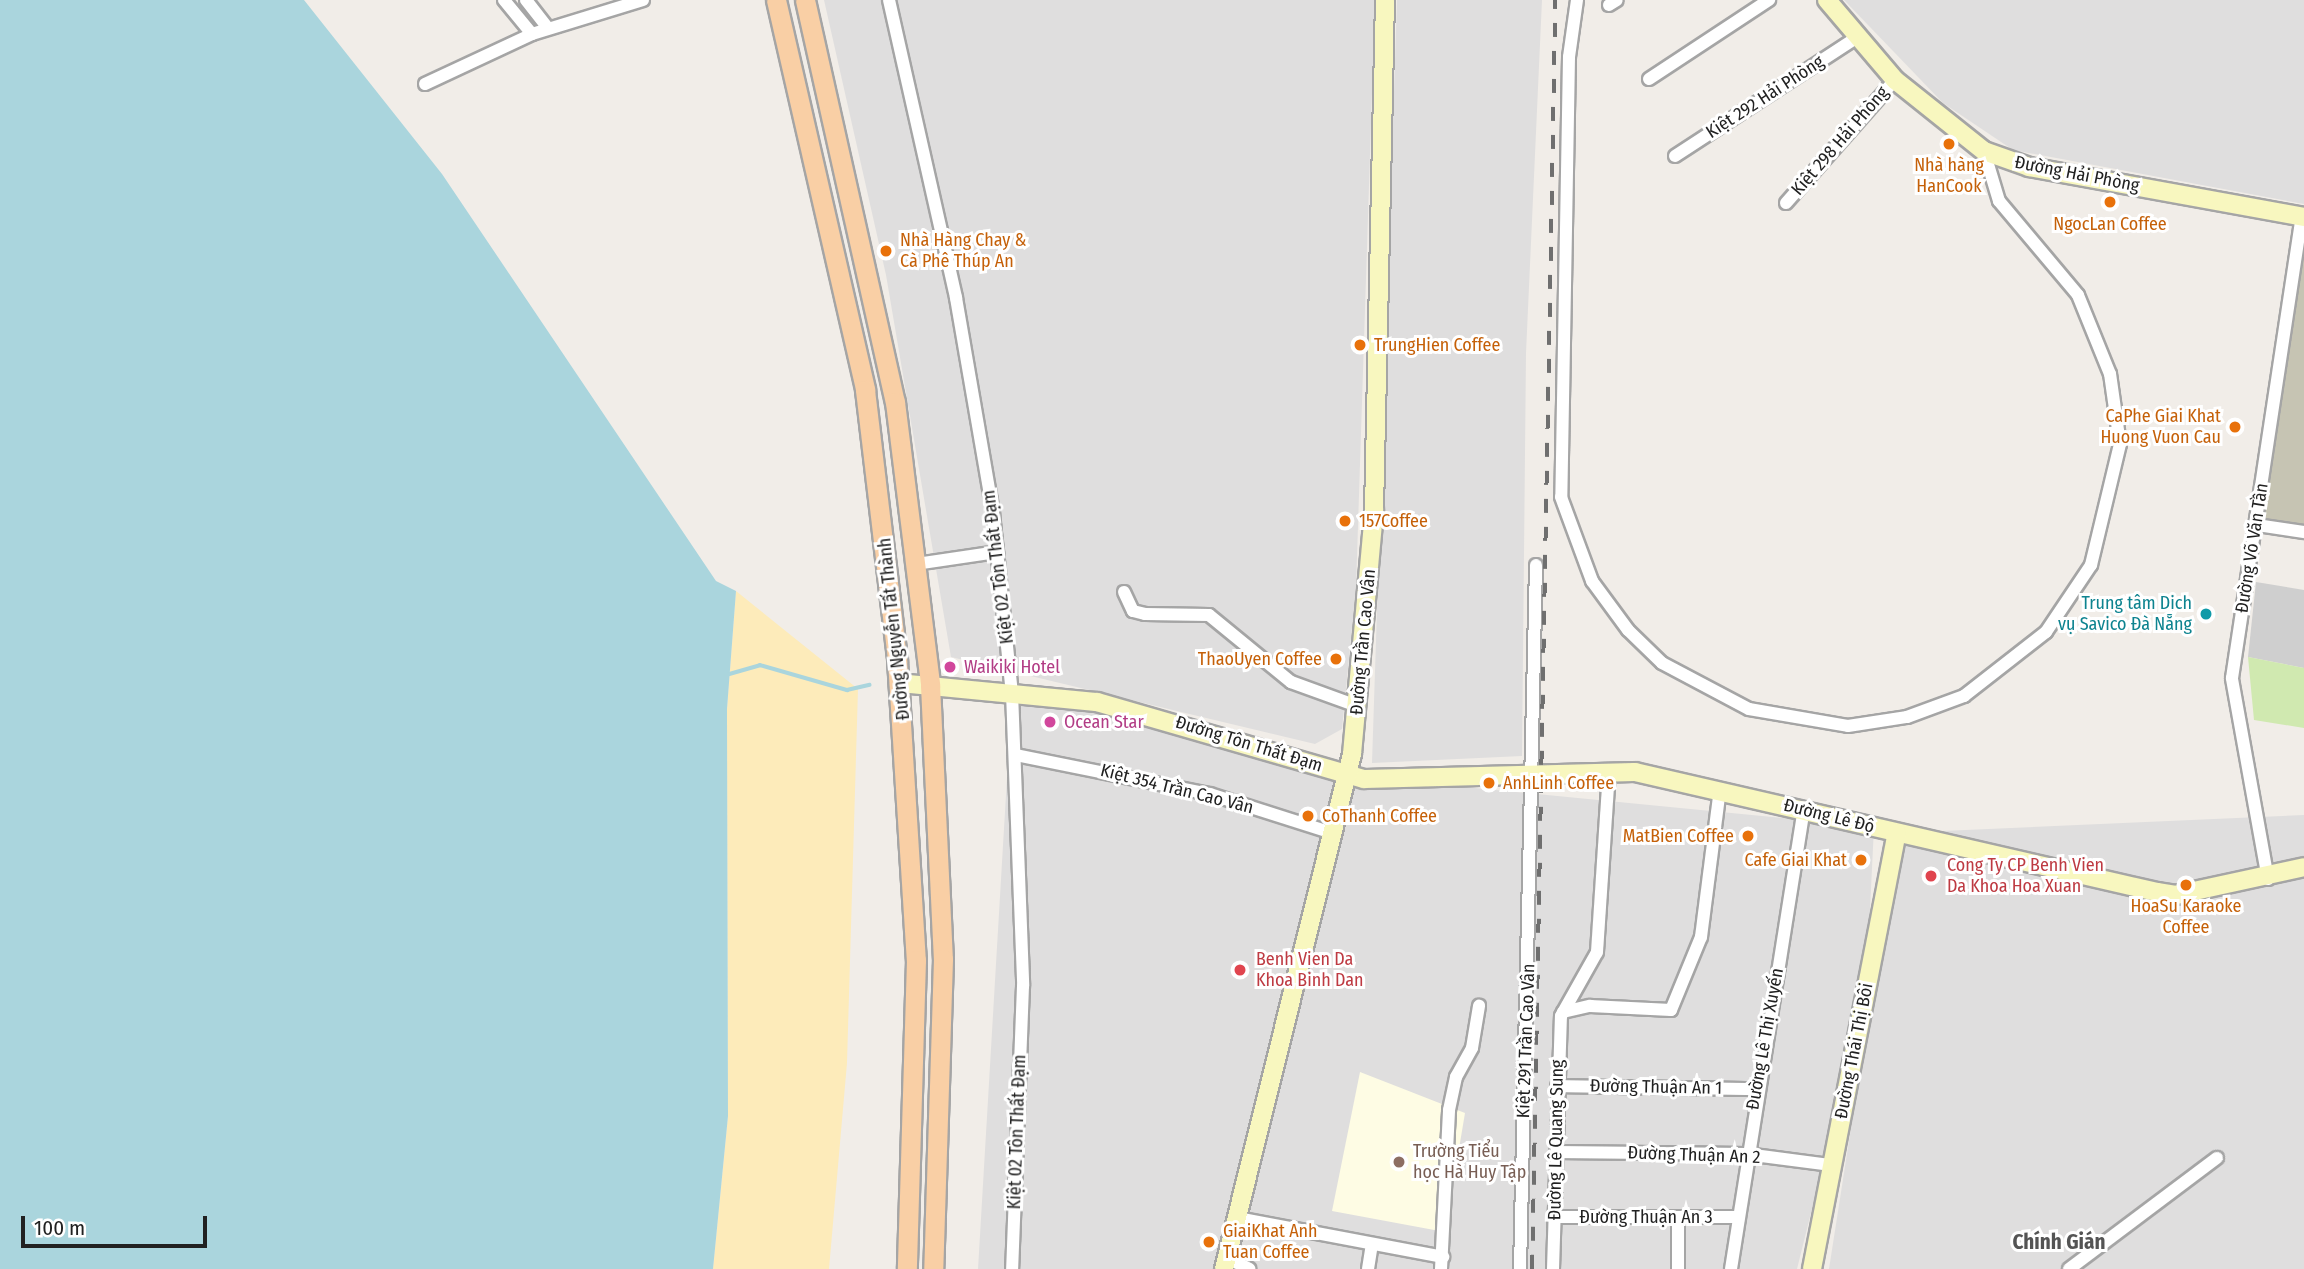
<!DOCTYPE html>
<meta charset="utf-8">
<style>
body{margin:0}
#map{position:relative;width:2304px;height:1269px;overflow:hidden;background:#f1ede8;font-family:"Fira Sans Condensed",sans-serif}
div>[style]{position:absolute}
.residential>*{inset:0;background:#dfdede}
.education>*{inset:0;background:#fefce4}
.religious>*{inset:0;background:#cfcfcf}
.construction>*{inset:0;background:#c6c4b3}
.grass>*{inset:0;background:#d0e9b0}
.sand>*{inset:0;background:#fdebba}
.water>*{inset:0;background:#aad5dd}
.stream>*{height:3.5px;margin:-1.75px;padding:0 1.75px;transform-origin:1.75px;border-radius:1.75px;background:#aad5dd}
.roads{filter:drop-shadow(2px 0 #a5a5a5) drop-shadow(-2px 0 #a5a5a5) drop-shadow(0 2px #a5a5a5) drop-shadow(0 -2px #a5a5a5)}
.street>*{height:12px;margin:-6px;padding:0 6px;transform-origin:6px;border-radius:6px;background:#fff}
.secondary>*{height:18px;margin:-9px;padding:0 9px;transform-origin:9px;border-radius:9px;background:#f8f7bf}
.primary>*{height:19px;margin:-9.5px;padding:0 9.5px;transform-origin:9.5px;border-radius:9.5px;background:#f9cfa5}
.rail>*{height:3.5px;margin-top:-1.75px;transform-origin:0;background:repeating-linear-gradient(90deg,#6f6f6f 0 14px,transparent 0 28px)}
.dots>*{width:19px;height:19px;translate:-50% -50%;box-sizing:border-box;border:4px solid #fff;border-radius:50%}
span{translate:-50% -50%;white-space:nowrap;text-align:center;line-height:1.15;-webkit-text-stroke:6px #fff;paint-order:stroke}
.street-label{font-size:18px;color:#212121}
.food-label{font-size:18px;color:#c56008}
.left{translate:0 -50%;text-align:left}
.right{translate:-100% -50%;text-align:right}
.culture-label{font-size:18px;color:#0d838f}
.hotel-label{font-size:18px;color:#b23c85}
.health-label{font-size:18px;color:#be3a42}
.education-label{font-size:18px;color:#785e54}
.quarter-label{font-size:21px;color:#545454;font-weight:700}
.scale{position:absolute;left:21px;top:1216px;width:186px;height:32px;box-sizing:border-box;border:4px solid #212121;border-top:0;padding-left:9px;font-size:21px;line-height:24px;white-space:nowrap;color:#212121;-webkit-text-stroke:5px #fff;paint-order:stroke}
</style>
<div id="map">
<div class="residential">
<div style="clip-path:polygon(824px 0,1375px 0,1356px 588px,1342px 729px,1315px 744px,951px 657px,886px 275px)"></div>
<div style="clip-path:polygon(1397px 0,1542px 0,1526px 353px,1522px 756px,1372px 763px)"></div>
<div style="clip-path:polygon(1844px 0,2304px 0,2304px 204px,2013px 150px,1943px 103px)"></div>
<div style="clip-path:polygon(1012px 693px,1373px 778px,1874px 827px,1866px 992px,1797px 1269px,978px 1269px)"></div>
<div style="clip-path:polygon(2304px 815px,2304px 1269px,1829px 1269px,1897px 833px)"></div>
</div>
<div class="education">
<div style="clip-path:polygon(1360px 1072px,1465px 1113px,1445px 1232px,1332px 1211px)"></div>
</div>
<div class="religious">
<div style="clip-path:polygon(2256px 582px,2304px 590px,2304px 668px,2248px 657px)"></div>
</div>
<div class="construction">
<div style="clip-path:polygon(2304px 217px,2304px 532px,2257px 525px)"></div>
</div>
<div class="grass">
<div style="clip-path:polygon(2248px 657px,2304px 668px,2304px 728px,2254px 720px)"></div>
</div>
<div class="sand">
<div style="clip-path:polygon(736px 591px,858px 689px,847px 1063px,829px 1269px,713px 1269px,728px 1116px,727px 709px)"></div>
</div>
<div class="water">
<div style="clip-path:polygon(0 0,304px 0,442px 174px,716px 581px,736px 591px,727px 709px,728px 1116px,713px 1269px,0 1269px)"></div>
</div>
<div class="stream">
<div style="left:726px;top:675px;width:35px;rotate:-16deg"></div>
<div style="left:760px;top:665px;width:91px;rotate:16deg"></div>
<div style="left:847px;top:690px;width:23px;rotate:-13deg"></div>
</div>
<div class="roads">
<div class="street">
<div style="left:504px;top:0;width:44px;rotate:50.5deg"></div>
<div style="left:526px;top:0;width:36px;rotate:52deg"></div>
<div style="left:889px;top:0;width:305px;rotate:77.3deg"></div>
<div style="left:956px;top:298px;width:218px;rotate:80.2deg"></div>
<div style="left:993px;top:513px;width:181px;rotate:84deg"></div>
<div style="left:1012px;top:693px;width:293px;rotate:87.8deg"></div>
<div style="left:1023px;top:986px;width:283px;rotate:92.2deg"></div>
<div style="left:1577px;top:0;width:58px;rotate:98deg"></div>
<div style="left:1569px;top:57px;width:440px;rotate:91deg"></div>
<div style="left:1561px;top:497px;width:90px;rotate:69.7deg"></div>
<div style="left:1592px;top:581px;width:61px;rotate:53.7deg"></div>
<div style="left:1628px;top:630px;width:47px;rotate:44.1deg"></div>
<div style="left:1662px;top:663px;width:98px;rotate:27.9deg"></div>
<div style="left:1749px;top:709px;width:100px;rotate:9.7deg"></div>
<div style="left:1848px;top:726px;width:60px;rotate:-8.7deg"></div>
<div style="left:1907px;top:717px;width:61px;rotate:-20.2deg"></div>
<div style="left:1964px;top:696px;width:104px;rotate:-38deg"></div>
<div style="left:2046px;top:632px;width:81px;rotate:-56.1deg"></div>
<div style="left:2091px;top:565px;width:124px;rotate:-76.5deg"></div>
<div style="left:2120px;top:444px;width:71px;rotate:-98.1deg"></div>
<div style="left:2110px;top:374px;width:85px;rotate:-112.1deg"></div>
<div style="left:2078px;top:295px;width:123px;rotate:-130deg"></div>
<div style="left:1999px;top:201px;width:52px;rotate:-106.7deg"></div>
<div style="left:1609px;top:5px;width:9px;rotate:-32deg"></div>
<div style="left:1649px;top:79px;width:144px;rotate:-33.4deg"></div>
<div style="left:425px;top:84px;width:118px;rotate:-25deg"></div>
<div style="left:532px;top:34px;width:116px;rotate:-17deg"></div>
<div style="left:1675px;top:156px;width:216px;rotate:-33.1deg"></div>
<div style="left:1786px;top:203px;width:164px;rotate:-48.5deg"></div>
<div style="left:2257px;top:525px;width:48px;rotate:8.5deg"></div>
<div style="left:916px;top:564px;width:82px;rotate:-8.4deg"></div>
<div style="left:1124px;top:592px;width:21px;rotate:65deg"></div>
<div style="left:1133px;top:611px;width:12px;rotate:14deg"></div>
<div style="left:1145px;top:614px;width:64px;rotate:0.9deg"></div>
<div style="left:1209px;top:615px;width:106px;rotate:39.3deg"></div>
<div style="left:1291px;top:682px;width:70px;rotate:20deg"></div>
<div style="left:1016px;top:755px;width:198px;rotate:11.4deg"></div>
<div style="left:1210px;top:794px;width:131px;rotate:17.7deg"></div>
<div style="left:2268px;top:879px;width:204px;rotate:-100.2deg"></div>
<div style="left:2232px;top:678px;width:467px;rotate:-81.4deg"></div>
<div style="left:1563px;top:1012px;width:28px;rotate:-13deg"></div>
<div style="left:1590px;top:1006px;width:81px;rotate:2.8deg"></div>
<div style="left:1671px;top:1010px;width:79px;rotate:-67.7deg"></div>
<div style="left:1701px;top:937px;width:149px;rotate:-82.7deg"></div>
<div style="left:1557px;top:1086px;width:199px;rotate:0.9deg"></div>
<div style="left:1556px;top:1152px;width:190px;rotate:0.6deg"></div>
<div style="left:1746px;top:1154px;width:86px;rotate:7.4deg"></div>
<div style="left:1554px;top:1217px;width:183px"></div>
<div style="left:1237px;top:1218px;width:210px;rotate:10.7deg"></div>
<div style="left:1227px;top:1258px;width:25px;rotate:26deg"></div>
<div style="left:1368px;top:1269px;width:25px;rotate:-81deg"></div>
<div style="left:1441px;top:1269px;width:159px;rotate:-87.1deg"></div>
<div style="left:1449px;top:1110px;width:34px;rotate:-78deg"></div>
<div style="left:1456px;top:1077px;width:33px;rotate:-61deg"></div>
<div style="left:1472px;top:1048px;width:43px;rotate:-80.5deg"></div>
<div style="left:1520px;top:1269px;width:704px;rotate:-88.7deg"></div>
<div style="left:1553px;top:1269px;width:253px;rotate:-88.2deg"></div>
<div style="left:1561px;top:1016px;width:73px;rotate:-60.6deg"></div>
<div style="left:1597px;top:952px;width:180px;rotate:-86.2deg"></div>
<div style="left:1678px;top:1269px;width:52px;rotate:-90deg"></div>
<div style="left:1731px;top:1269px;width:465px;rotate:-81deg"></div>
<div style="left:2069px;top:1269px;width:185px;rotate:-36.9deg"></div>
</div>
<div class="secondary">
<div style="left:1827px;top:0;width:105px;rotate:49.6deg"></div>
<div style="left:1895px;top:80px;width:114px;rotate:38.6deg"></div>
<div style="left:1984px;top:151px;width:48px;rotate:19.6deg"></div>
<div style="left:2029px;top:167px;width:280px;rotate:10.3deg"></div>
<div style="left:899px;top:683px;width:199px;rotate:5.5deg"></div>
<div style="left:1097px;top:702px;width:278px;rotate:16.1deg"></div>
<div style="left:1364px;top:779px;width:271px;rotate:-1.5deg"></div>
<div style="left:1635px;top:772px;width:536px;rotate:12.95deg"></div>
<div style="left:2157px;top:892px;width:19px;rotate:9deg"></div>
<div style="left:2176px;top:895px;width:131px;rotate:-12.3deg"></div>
<div style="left:1224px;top:1269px;width:531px;rotate:-76.04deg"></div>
<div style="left:1352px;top:754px;width:244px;rotate:-84.8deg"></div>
<div style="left:1374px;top:511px;width:511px;rotate:-88.77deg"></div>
<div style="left:1812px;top:1269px;width:444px;rotate:-79deg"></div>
</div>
<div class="primary">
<div style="left:776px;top:0;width:400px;rotate:77.1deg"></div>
<div style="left:865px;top:390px;width:272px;rotate:83.2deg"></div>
<div style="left:897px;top:660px;width:301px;rotate:86.4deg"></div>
<div style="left:916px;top:960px;width:309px;rotate:91.7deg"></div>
<div style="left:805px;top:0;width:412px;rotate:77.4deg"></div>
<div style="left:895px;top:402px;width:285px;rotate:82.9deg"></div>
<div style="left:930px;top:685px;width:274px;rotate:87.3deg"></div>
<div style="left:943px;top:959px;width:310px;rotate:91.8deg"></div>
</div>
</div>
<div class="rail">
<div style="left:1532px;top:1269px;width:1269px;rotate:-88.96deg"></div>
</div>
<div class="dots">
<div style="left:1949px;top:144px;background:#e8710a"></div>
<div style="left:2110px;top:202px;background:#e8710a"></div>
<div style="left:886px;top:251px;background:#e8710a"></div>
<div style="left:1360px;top:345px;background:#e8710a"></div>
<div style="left:2235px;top:427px;background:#e8710a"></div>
<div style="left:1345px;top:521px;background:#e8710a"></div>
<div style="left:2206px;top:614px;background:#0f9aa8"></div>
<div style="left:1336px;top:659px;background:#e8710a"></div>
<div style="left:950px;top:667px;background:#d1479c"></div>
<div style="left:1050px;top:722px;background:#d1479c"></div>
<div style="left:1489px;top:783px;background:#e8710a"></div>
<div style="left:1308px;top:816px;background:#e8710a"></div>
<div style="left:1748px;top:836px;background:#e8710a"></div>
<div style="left:1861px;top:860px;background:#e8710a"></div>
<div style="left:1931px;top:876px;background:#e0444e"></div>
<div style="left:2186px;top:885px;background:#e8710a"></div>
<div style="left:1240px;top:970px;background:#e0444e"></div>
<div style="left:1399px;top:1162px;background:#8d6e63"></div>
<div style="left:1209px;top:1242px;background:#e8710a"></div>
</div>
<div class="street-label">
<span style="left:1765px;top:97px;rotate:-33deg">Kiệt 292 Hải Phòng</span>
<span style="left:1840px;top:141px;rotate:-49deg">Kiệt 298 Hải Phòng</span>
<span style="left:2077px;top:174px;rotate:11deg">Đường Hải Phòng</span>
<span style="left:2252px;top:548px;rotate:-81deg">Đường Võ Văn Tần</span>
<span style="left:998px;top:567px;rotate:-97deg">Kiệt 02 Tôn Thất Đạm</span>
<span style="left:894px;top:629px;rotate:-96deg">Đường Nguyễn Tất Thành</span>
<span style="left:1363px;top:642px;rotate:-85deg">Đường Trần Cao Vân</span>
<span style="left:1249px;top:744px;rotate:17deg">Đường Tôn Thất Đạm</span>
<span style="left:1177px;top:789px;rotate:14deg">Kiệt 354 Trần Cao Vân</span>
<span style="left:1829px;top:816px;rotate:14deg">Đường Lê Độ</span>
<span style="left:1765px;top:1039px;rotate:-80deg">Đường Lê Thị Xuyến</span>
<span style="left:1526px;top:1041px;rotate:-88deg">Kiệt 291 Trần Cao Vân</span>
<span style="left:1854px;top:1051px;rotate:-79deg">Đường Thái Thị Bôi</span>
<span style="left:1656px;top:1087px;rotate:1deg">Đường Thuận An 1</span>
<span style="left:1017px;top:1132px;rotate:-88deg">Kiệt 02 Tôn Thất Đạm</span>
<span style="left:1556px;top:1140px;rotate:-89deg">Đường Lê Quang Sung</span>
<span style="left:1694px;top:1155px;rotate:2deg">Đường Thuận An 2</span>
<span style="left:1646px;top:1217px">Đường Thuận An 3</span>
</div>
<div class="food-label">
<span style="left:1949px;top:176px">Nhà hàng<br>HanCook</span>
<span style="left:2110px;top:224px">NgocLan Coffee</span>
<span class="left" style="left:900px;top:251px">Nhà Hàng Chay &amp;<br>Cà Phê Thúp An</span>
<span class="left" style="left:1374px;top:345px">TrungHien Coffee</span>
<span class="right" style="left:2221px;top:427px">CaPhe Giai Khat<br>Huong Vuon Cau</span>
<span class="left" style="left:1359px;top:521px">157Coffee</span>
<span class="right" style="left:1322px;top:659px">ThaoUyen Coffee</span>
<span class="left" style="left:1503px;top:783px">AnhLinh Coffee</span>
<span class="left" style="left:1322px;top:816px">CoThanh Coffee</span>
<span class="right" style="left:1734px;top:836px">MatBien Coffee</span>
<span class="right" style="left:1847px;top:860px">Cafe Giai Khat</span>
<span style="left:2186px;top:917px">HoaSu Karaoke<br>Coffee</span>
<span class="left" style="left:1223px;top:1242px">GiaiKhat Anh<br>Tuan Coffee</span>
</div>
<div class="culture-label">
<span class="right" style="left:2192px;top:614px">Trung tâm Dịch<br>vụ Savico Đà Nẵng</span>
</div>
<div class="hotel-label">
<span class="left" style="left:964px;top:667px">Waikiki Hotel</span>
<span class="left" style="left:1064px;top:722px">Ocean Star</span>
</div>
<div class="health-label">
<span class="left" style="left:1947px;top:876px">Cong Ty CP Benh Vien<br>Da Khoa Hoa Xuan</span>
<span class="left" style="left:1256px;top:970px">Benh Vien Da<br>Khoa Binh Dan</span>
</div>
<div class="education-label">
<span class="left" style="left:1413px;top:1162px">Trường Tiểu<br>học Hà Huy Tập</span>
</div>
<div class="quarter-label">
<span style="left:2059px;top:1242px">Chính Gián</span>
</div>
<div class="scale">100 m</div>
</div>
